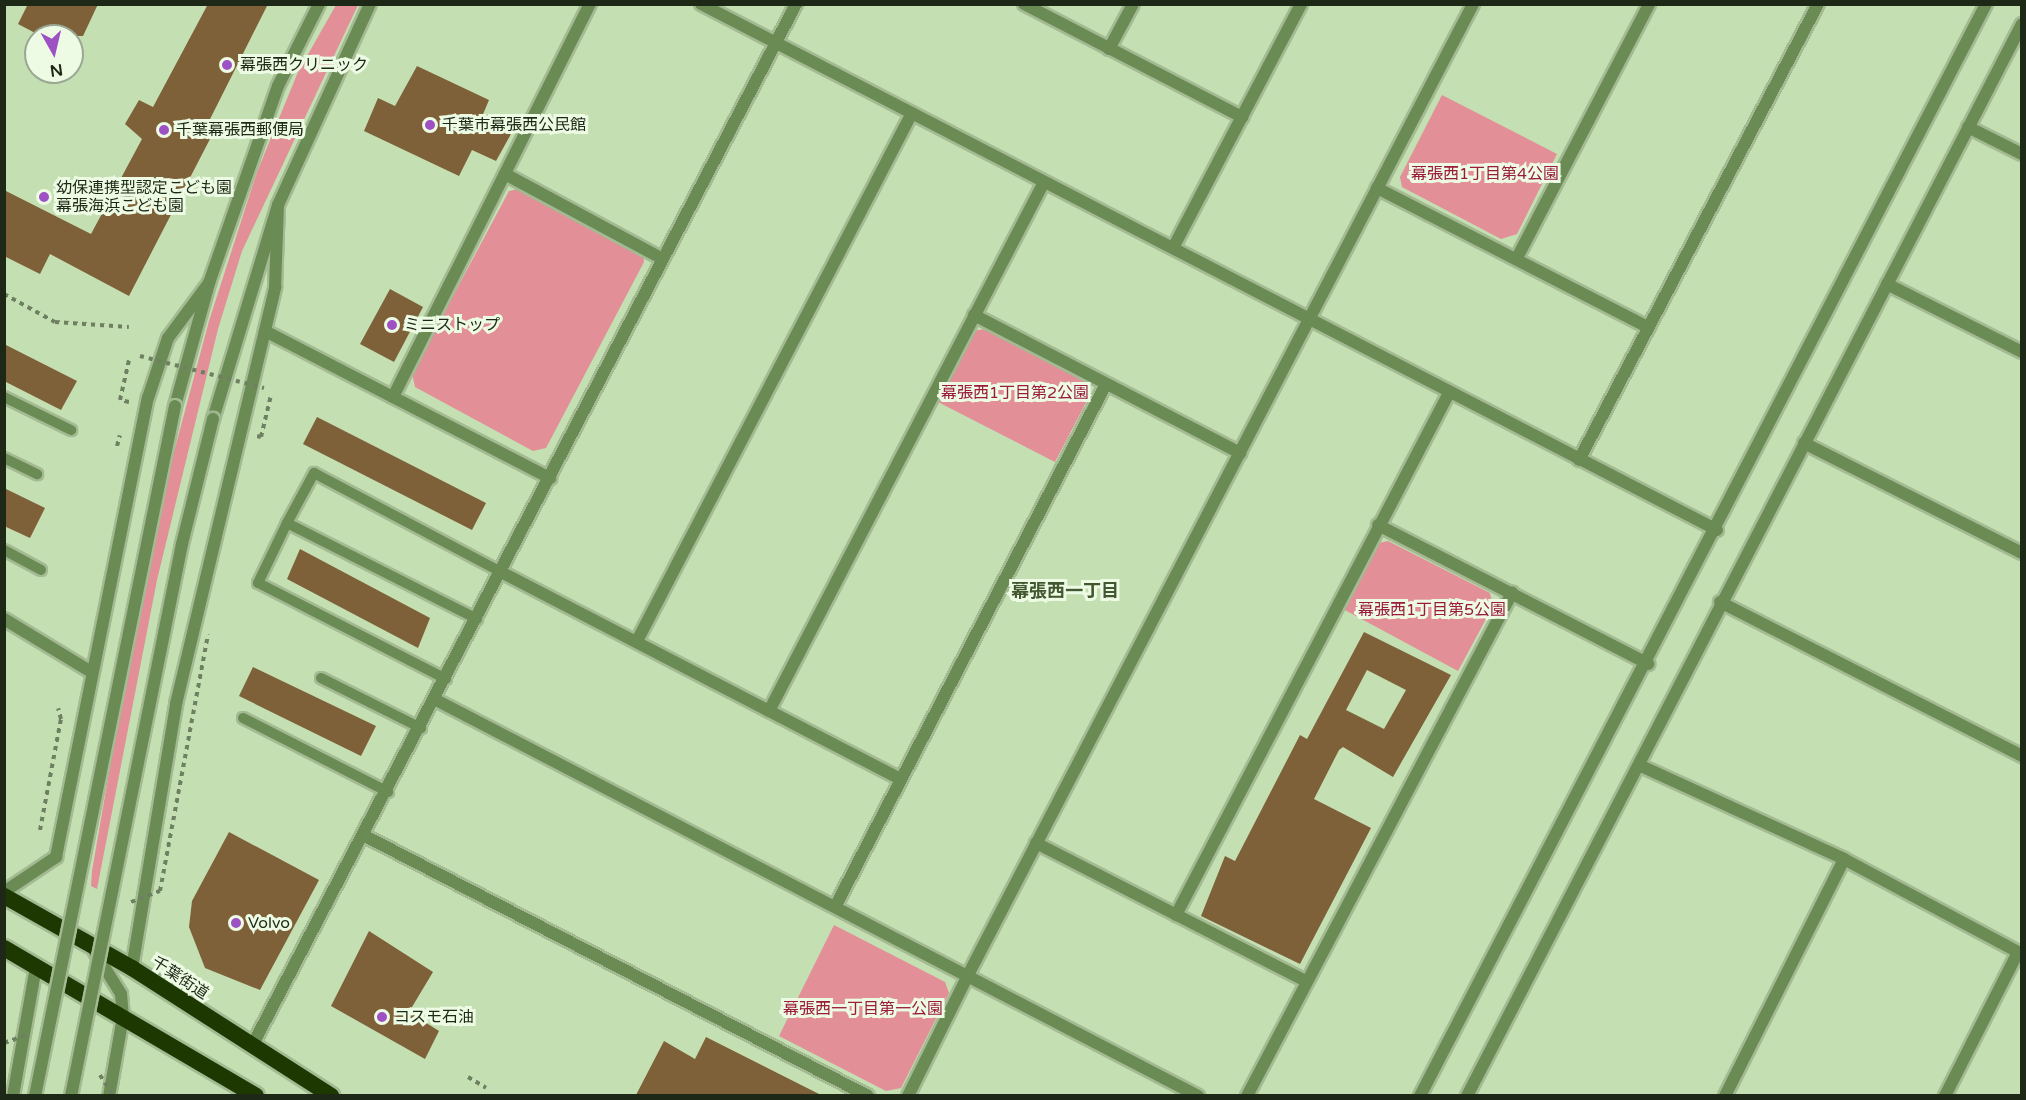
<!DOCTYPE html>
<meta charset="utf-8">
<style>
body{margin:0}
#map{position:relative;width:2026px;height:1100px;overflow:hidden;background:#c4dfb2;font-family:"Varela Round","Noto Sans JP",sans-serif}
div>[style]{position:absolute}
.green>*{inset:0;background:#e28f98}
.building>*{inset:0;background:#7e6039}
.path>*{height:4px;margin-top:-2px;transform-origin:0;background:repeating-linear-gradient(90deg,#6e8061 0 4.5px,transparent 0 9px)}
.roads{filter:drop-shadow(2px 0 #a3ba93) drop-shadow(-2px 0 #a3ba93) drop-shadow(0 2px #a3ba93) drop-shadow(0 -2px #a3ba93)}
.service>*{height:10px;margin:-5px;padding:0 5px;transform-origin:5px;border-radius:5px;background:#6b8b54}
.minor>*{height:12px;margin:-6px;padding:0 6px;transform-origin:6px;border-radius:6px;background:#6b8b54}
.tertiary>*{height:12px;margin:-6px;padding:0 6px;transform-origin:6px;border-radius:6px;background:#6b8b54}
.trunk>*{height:16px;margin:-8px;padding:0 8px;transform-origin:8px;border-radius:8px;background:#1d3801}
.path-bridge>*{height:4px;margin-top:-2px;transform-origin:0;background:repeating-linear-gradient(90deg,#6e8061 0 4.5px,transparent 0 9px)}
.bridges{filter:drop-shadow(2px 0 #a3ba93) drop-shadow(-2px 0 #a3ba93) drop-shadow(0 2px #a3ba93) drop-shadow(0 -2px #a3ba93)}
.tertiary-bridge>*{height:12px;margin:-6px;padding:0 6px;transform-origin:6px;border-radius:6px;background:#6b8b54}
.dots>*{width:16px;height:16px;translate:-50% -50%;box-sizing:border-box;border:3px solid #edfbe4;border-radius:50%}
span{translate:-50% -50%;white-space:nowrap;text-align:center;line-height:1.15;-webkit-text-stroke:6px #edfbe4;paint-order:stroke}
.poi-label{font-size:16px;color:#1e2816}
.left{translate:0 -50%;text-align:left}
.park-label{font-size:16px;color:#9a1b3c}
.street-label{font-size:16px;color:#1e2816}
.neighbourhood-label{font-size:18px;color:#415730;font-weight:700}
.frame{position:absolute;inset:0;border:6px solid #1e2816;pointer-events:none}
.north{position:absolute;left:24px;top:24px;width:60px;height:60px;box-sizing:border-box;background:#edfbe4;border:2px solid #9aa792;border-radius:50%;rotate:172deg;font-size:16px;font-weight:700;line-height:24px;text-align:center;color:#1e2816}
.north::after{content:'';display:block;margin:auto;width:21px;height:27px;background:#9d51c3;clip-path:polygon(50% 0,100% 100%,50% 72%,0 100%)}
</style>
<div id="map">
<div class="green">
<div style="clip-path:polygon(336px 5px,358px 5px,242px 251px,218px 329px,157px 580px,97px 889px,91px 886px,92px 871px,125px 680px,167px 478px,209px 321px,257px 172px,298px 72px)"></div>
<div style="clip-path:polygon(1442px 95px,1557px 154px,1517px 234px,1501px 239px,1402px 187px,1400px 177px)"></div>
<div style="clip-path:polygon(518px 189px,643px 252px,644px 262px,546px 448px,533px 451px,415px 387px,412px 373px,509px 191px)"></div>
<div style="clip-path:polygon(985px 329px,1088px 382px,1090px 395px,1055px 462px,936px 401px,972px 331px)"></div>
<div style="clip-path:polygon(1388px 541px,1490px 593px,1493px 606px,1458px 671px,1343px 609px,1379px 543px)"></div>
<div style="clip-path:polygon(834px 925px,945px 982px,949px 993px,901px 1088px,886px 1091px,779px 1036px)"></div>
</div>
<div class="building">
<div style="clip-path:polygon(28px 4px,98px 4px,83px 36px,41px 36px,18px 24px)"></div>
<div style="clip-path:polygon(208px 4px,268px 4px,203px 133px,211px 137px,129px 296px,50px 254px,40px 274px,4px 256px,4px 190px,91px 234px,142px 139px,125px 124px,139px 100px,153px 107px)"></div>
<div style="clip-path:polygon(417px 66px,489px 100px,481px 119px,511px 134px,496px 161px,472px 150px,459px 176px,364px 131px,378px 98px,395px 106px)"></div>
<div style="clip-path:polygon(390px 289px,423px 307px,394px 362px,360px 344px)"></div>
<div style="clip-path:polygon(4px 344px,77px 381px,61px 410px,4px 381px)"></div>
<div style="clip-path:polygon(317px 417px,486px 503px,472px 530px,303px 444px)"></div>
<div style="clip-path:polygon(4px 488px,45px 508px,30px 538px,4px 526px)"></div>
<div style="clip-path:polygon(300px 549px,430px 618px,418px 648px,287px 579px)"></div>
<div style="clip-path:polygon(evenodd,1364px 632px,1451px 675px,1393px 777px,1343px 747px,1339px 750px,1314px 799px,1371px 828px,1300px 964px,1201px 916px,1225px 856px,1235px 861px,1300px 735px,1307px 739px,1364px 632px,1367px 670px,1406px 690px,1384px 729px,1346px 710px,1367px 670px)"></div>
<div style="clip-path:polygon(253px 667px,376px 726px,361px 756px,239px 696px)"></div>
<div style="clip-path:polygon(229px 832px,319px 880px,260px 990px,205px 968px,189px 927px,192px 901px)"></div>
<div style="clip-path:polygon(369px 931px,433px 972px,409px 1012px,439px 1031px,425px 1059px,331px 1006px)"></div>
<div style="clip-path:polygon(706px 1037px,821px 1095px,636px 1095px,664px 1041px,695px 1059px)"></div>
</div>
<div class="path">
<div style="left:4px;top:294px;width:58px;rotate:28.8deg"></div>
<div style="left:55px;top:322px;width:74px;rotate:3.9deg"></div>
<div style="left:129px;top:402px;width:9px;rotate:-167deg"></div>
<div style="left:120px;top:400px;width:41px;rotate:-77.3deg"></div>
<div style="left:257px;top:436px;width:4px;rotate:14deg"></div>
<div style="left:261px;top:437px;width:43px;rotate:-76.6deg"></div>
<div style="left:117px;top:446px;width:11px;rotate:-75deg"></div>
<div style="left:40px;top:830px;width:113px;rotate:-79.3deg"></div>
<div style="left:61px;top:719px;width:11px;rotate:-105deg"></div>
<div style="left:468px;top:1077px;width:21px;rotate:31deg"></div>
</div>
<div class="roads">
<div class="service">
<div style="left:4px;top:397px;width:75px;rotate:26.2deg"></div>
<div style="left:4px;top:458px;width:37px;rotate:26deg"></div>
<div style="left:287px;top:523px;width:213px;rotate:26.8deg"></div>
<div style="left:4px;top:550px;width:42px;rotate:28.4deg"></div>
<div style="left:321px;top:678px;width:112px;rotate:26.6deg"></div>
<div style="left:446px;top:679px;width:211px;rotate:-152.9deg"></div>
<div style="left:258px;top:583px;width:67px;rotate:-64.2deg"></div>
<div style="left:287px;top:523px;width:57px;rotate:-61.6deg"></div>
<div style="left:314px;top:473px;width:212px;rotate:27.9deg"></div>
<div style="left:243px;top:718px;width:163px;rotate:27deg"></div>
</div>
<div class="minor">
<div style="left:1024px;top:4px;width:246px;rotate:27.4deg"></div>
<div style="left:1109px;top:49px;width:51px;rotate:-61.9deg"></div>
<div style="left:1968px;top:127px;width:60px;rotate:26.6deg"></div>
<div style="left:505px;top:174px;width:179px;rotate:28.3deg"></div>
<div style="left:1377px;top:188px;width:305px;rotate:27.2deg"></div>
<div style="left:1173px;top:248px;width:276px;rotate:-62.3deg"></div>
<div style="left:1517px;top:258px;width:286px;rotate:-62.5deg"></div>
<div style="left:1887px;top:284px;width:151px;rotate:26.7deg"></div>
<div style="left:974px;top:315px;width:300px;rotate:27.4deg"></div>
<div style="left:265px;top:331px;width:321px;rotate:27.3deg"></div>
<div style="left:393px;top:397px;width:440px;rotate:-63.4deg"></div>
<div style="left:1804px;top:443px;width:244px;rotate:26.8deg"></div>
<div style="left:1579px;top:460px;width:515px;rotate:-62.34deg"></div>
<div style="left:1378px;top:525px;width:304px;rotate:27.2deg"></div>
<div style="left:501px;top:572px;width:449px;rotate:27.4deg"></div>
<div style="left:1720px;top:602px;width:339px;rotate:27deg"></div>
<div style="left:4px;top:619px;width:100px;rotate:31.2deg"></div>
<div style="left:637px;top:641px;width:595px;rotate:-62.49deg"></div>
<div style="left:769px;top:711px;width:596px;rotate:-62.53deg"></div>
<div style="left:1641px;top:766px;width:223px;rotate:24.6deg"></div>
<div style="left:1844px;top:859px;width:202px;rotate:28.1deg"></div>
<div style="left:365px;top:836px;width:566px;rotate:27.33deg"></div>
<div style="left:1036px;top:843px;width:303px;rotate:27.1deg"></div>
<div style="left:835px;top:907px;width:589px;rotate:-62.61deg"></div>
<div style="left:1176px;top:915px;width:589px;rotate:-62.39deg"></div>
<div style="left:908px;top:1096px;width:133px;rotate:-63.6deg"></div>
<div style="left:1247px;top:1096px;width:569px;rotate:-62.22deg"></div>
<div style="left:1467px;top:1096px;width:1207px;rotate:-62.63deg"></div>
<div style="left:1725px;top:1096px;width:265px;rotate:-63.3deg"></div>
<div style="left:1945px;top:1096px;width:161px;rotate:-63.1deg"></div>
</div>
<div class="tertiary">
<div style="left:701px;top:4px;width:1144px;rotate:27.37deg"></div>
<div style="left:175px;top:406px;width:128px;rotate:-74.5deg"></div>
<div style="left:209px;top:283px;width:209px;rotate:-70.7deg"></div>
<div style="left:278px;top:86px;width:92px;rotate:-63.4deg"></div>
<div style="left:213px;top:419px;width:224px;rotate:-73.1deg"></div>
<div style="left:278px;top:205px;width:221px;rotate:-65.4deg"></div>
<div style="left:436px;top:700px;width:859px;rotate:27.46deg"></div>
<div style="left:4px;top:892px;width:63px;rotate:-33.9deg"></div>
<div style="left:56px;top:857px;width:468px;rotate:-78.7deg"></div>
<div style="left:148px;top:398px;width:63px;rotate:-71.6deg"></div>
<div style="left:168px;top:338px;width:69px;rotate:-53.3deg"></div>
<div style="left:95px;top:952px;width:49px;rotate:58.2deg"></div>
<div style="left:121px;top:994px;width:23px;rotate:85deg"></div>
<div style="left:123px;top:1017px;width:80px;rotate:100deg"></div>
<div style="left:132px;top:968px;width:268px;rotate:-80.5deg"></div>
<div style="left:176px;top:704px;width:429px;rotate:-76.6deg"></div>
<div style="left:275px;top:287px;width:82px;rotate:-87.9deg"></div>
<div style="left:967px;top:977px;width:1097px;rotate:-62.52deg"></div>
<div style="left:252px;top:1046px;width:1175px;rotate:-62.43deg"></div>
<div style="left:13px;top:1096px;width:131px;rotate:-79.9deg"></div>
<div style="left:1420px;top:1096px;width:1230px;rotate:-62.6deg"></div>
</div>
<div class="trunk">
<div style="left:4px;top:896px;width:147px;rotate:29.4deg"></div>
<div style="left:132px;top:968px;width:237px;rotate:32.7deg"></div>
<div style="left:4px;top:948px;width:292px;rotate:30.4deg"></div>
</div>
</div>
<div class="path-bridge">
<div style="left:140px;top:356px;width:128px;rotate:14.5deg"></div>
<div style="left:131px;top:902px;width:31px;rotate:-21deg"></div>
<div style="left:160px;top:891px;width:261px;rotate:-79.4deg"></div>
<div style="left:4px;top:1043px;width:27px;rotate:-20deg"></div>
<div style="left:100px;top:1075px;width:25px;rotate:58deg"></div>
</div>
<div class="bridges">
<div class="tertiary-bridge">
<div style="left:35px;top:1096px;width:704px;rotate:-78.53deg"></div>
<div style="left:71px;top:1096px;width:563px;rotate:-78.63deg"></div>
<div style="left:182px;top:544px;width:129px;rotate:-76.1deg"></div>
</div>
</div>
<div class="dots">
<div style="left:227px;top:65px;background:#9d51c3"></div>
<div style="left:430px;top:125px;background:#9d51c3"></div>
<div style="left:164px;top:130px;background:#9d51c3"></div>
<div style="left:44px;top:197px;background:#9d51c3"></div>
<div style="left:392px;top:325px;background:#9d51c3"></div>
<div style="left:236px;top:923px;background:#9d51c3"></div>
<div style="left:382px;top:1017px;background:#9d51c3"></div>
</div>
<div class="poi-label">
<span class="left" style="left:240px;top:65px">幕張西クリニック</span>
<span class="left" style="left:442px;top:125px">千葉市幕張西公民館</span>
<span class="left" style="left:176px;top:130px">千葉幕張西郵便局</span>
<span class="left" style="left:56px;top:197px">幼保連携型認定こども園<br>幕張海浜こども園</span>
<span class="left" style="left:404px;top:325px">ミニストップ</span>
<span class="left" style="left:248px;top:923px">Volvo</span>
<span class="left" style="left:394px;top:1017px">コスモ石油</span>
</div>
<div class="park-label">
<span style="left:1485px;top:174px">幕張西1丁目第4公園</span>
<span style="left:1015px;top:393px">幕張西1丁目第2公園</span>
<span style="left:1432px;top:610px">幕張西1丁目第5公園</span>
<span style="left:863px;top:1009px">幕張西一丁目第一公園</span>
</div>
<div class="street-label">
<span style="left:180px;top:978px;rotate:33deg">千葉街道</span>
</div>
<div class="neighbourhood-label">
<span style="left:1065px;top:591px">幕張西一丁目</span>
</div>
<div class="frame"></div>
<div class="north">N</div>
</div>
